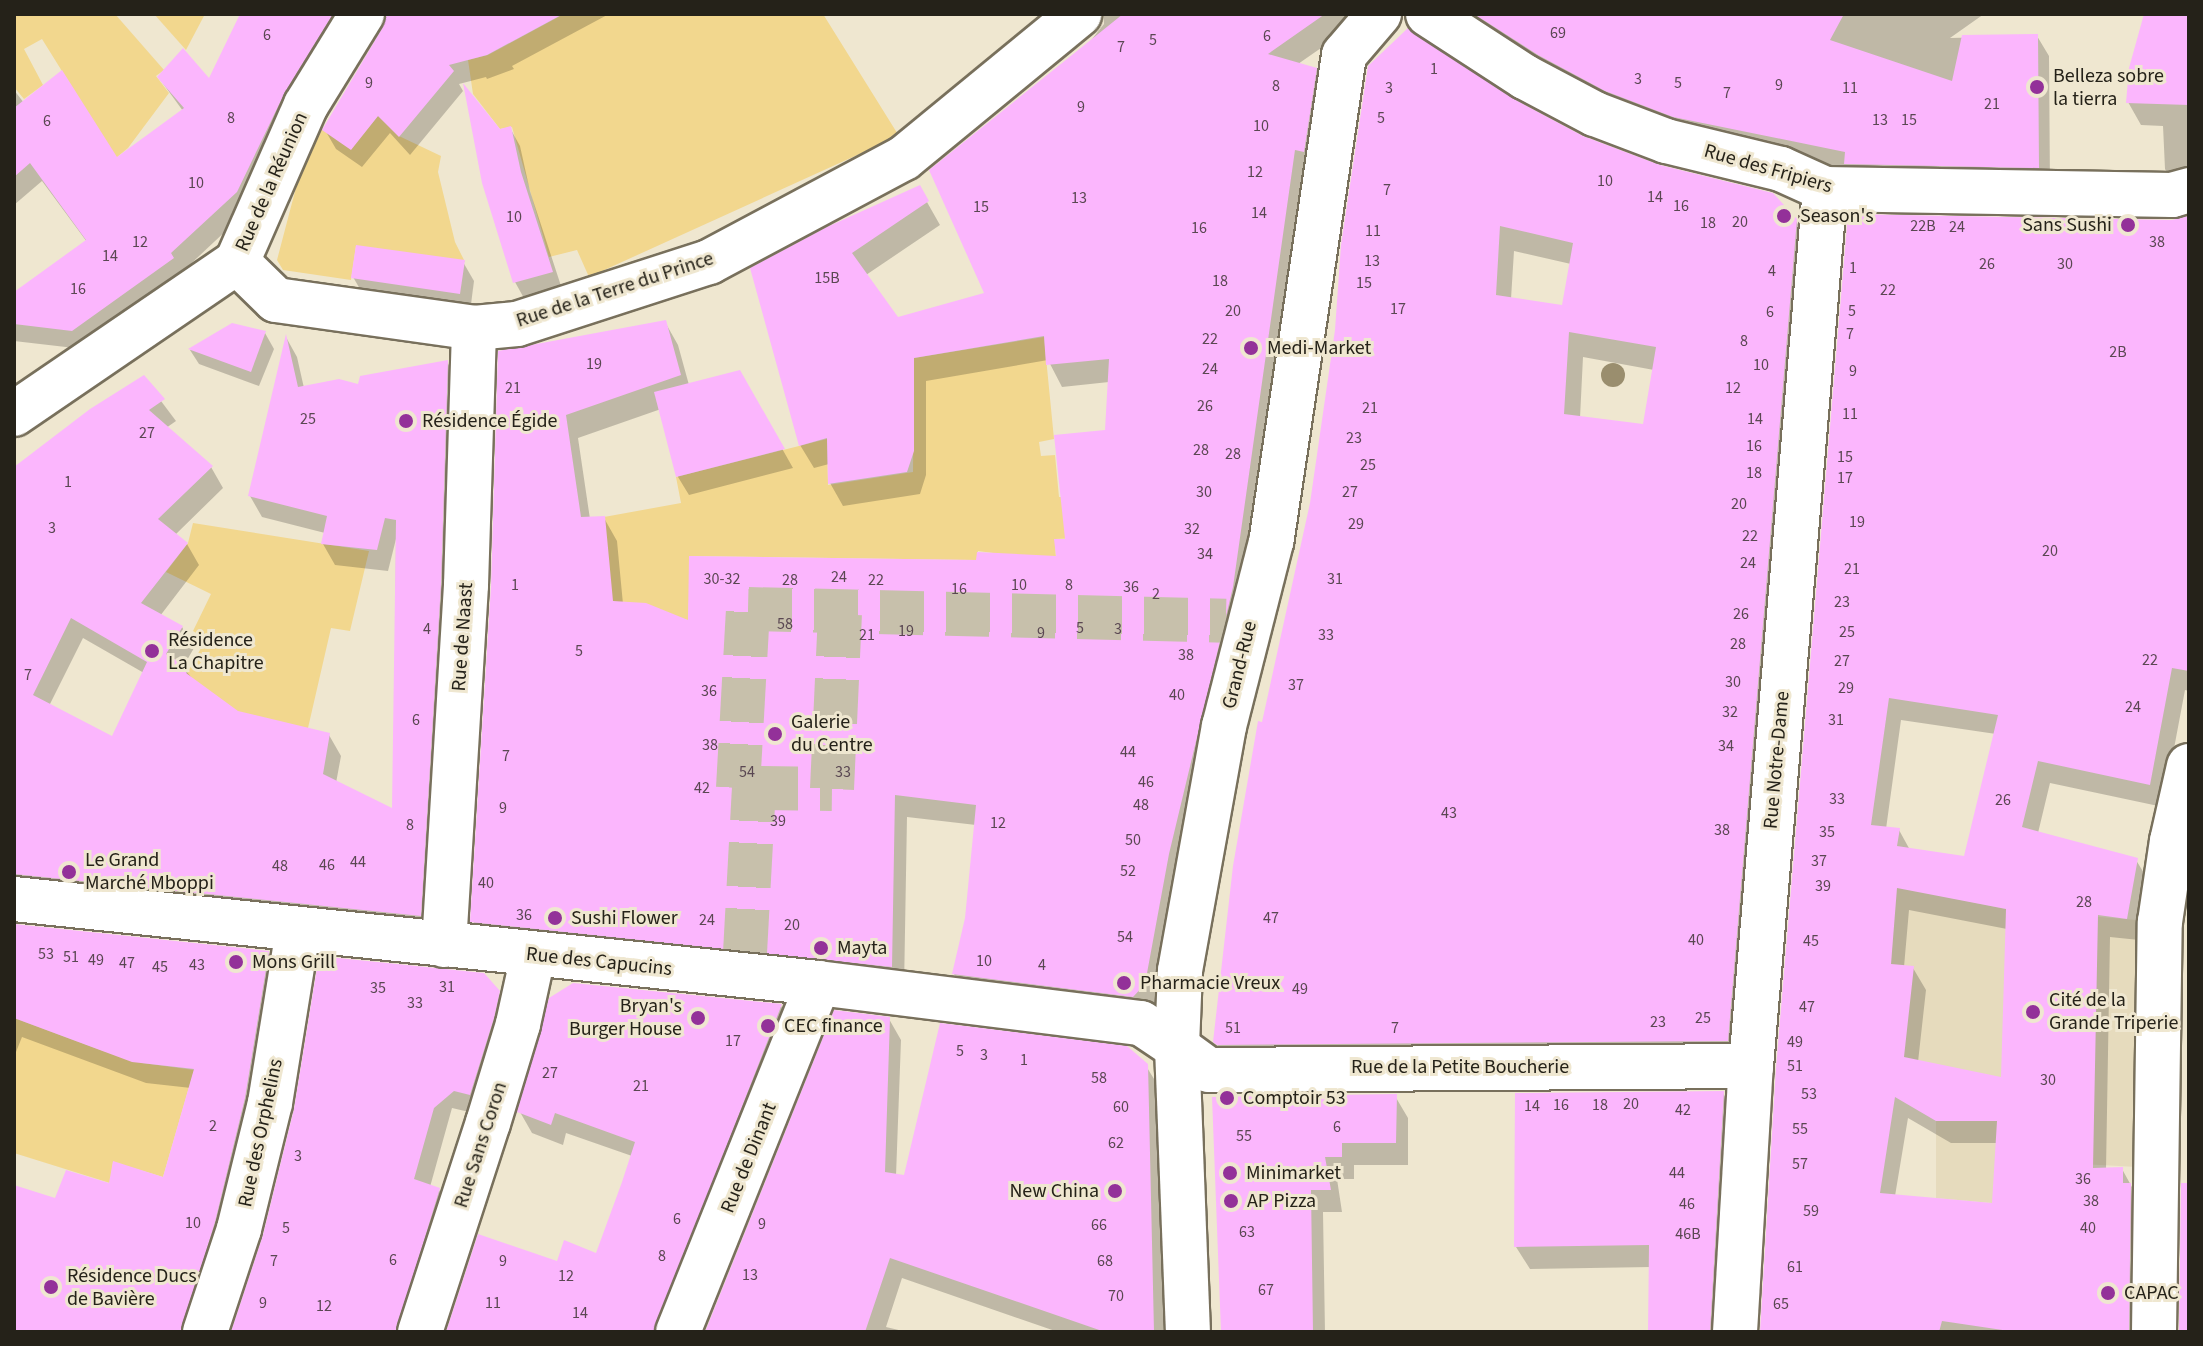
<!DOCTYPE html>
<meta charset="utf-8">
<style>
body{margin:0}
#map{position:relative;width:2203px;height:1346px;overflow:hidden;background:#efe7d0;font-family:"Source Sans 3",sans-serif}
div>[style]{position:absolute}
.built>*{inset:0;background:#e6dbbd}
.green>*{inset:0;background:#f2d78e}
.shadow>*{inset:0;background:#0003}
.building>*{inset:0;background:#fbb6fd}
.street-tunnel>*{height:44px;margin-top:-22px;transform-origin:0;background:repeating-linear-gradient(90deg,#c7c0ab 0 44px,transparent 0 66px)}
.roads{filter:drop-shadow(2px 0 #78705c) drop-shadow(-2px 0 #78705c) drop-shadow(0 2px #78705c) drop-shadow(0 -2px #78705c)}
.street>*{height:44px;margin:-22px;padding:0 22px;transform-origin:22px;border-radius:22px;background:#fff}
.secondary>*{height:44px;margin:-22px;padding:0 22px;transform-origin:22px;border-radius:22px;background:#fff}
.trees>*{width:24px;height:24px;margin:-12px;border-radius:50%;background:#9a8e6e}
.dots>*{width:22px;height:22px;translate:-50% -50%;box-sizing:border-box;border:4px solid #efe7d0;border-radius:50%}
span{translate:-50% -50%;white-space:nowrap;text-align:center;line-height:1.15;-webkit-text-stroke:6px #efe7d0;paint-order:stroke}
.number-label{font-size:16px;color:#5a4752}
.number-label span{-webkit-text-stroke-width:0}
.poi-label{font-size:20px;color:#252219}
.left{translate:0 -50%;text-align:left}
.right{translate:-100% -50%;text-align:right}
.street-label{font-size:20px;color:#252219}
.frame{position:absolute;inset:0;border:16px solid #252219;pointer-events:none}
</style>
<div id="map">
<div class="built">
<div style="clip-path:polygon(1891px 886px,2006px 909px,2160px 922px,2155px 1168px,2082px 1164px,1992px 1203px,1936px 1198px,1936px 1121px,1903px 1057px,1891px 965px,1894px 916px)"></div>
</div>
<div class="green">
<div style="clip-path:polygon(14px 14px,115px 14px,164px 70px,156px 76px,169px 93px,128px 148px,116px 158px,42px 39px,24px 49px,43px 85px,24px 99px,14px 87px)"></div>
<div style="clip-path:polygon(154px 14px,205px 14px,186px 50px)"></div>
<div style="clip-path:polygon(564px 14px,823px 14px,899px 136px,589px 277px,577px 250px,549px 257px,512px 127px,500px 129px,473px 94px,468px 60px,488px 55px)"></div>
<div style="clip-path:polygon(378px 116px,399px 136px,441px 156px,438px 172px,455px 242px,465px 262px,356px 246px,351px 280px,283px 270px,277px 260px,313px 123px,351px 149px)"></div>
<div style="clip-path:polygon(1044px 337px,1054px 439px,1039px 442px,1041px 456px,1055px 455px,1059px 497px,1076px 497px,1102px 537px,1055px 539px,1056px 561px,978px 551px,977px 560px,691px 556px,688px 620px,553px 598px,604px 517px,681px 503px,676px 477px,827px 439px,828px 485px,913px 472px,914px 358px)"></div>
<div style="clip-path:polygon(193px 523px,369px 551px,350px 631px,331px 628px,308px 728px,251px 777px,179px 688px,206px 639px,193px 631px,211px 594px,166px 572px,188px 543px)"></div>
<div style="clip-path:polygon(123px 1013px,149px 1015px,142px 1063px,194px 1070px,163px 1177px,113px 1162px,110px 1183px,14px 1153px,14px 1018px,106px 1052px)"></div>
</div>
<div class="shadow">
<div style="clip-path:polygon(242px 14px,358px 14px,247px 211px,181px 273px,183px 277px,83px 349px,14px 341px,14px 297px,87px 242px,42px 181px,14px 205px,14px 90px,24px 103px,116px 160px,183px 111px,159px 78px,209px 81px)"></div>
<div style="clip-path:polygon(389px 14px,609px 14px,512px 66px,514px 69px,487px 79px,486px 77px,459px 84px,463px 91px,410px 155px,390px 133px,362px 167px,336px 149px,325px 130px,385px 28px)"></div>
<div style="clip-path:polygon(1104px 14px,1370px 14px,1298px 64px,1316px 69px,1329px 92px,1245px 615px,1157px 1007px,967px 997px,954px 974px,967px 919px,976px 825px,907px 817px,904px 989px,486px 944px,473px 921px,493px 587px,500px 353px,665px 322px,678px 345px,689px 385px,739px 372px,793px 468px,689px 495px,678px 477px,661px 409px,578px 438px,590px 519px,604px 518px,617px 541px,623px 604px,690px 623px,978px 562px,1058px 558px,1107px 432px,1109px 382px,1062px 387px,1048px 360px,926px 381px,926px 475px,920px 494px,843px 506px,830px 483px,829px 464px,814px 468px,800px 445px,752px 269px,919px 188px,940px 225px,866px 275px,897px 320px,987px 294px,1093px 38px,1104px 24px)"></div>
<div style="clip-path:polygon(1471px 14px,1984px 14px,1950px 38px,2037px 36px,2049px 56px,2050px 187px,1849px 170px,1687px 137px,1619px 111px,1479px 29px)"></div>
<div style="clip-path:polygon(2189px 33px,2189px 190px,2178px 192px,2165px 169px,2163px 126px,2141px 125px,2128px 102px)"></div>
<div style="clip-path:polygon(evenodd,1510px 100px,1583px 138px,1796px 221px,1811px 247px,1742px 1067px,1230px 1068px,1215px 1041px,1264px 724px,1510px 100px,1514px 251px,1571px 264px,1563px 308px,1511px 299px,1514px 251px,1510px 100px,1583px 357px,1654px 370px,1645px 426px,1580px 418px,1583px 357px)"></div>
<div style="clip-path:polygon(510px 128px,520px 146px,530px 191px,562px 289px,525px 300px,515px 282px,499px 131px)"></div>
<div style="clip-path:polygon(evenodd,1850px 216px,2172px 222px,2189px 216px,2189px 691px,2185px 690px,2163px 807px,2050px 783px,2038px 833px,2136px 860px,2150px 883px,2139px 940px,2110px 937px,2106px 1170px,2122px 1169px,2143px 1207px,2141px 1332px,1762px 1332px,1850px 216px,1901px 720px,1996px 734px,1966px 858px,1910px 850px,1899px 830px,1886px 829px,1901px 720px,1850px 216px,1909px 910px,2007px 929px,2003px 1080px,1918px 1062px,1926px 990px,1913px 968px,1904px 967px,1909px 910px,1850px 216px,1908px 1118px,1951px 1143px,1998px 1143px,1994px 1205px,1895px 1196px,1908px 1118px)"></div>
<div style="clip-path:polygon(463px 262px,474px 281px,470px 312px,364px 296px,353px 277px)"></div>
<div style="clip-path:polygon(265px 333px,274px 349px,259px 386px,199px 364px,190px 350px)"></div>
<div style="clip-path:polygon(evenodd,287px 339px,297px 357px,304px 388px,359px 387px,447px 362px,459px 383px,432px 937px,14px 898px,14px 470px,143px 377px,176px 421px,166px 428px,211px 467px,223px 488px,175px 535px,187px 544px,199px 565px,160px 616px,182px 627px,194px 648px,183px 667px,195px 682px,237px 713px,329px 735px,341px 756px,336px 783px,394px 811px,396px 539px,388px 571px,335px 565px,323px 544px,325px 533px,262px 517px,250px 496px,287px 339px,83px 638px,144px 673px,113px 738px,49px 706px,83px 638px)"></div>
<div style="clip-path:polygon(14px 926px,268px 953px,280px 974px,197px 1332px,14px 1332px,14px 1187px,56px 1201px,111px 1186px,164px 1180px,191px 1088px,146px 1083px,22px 1037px,14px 1057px)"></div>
<div style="clip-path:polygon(2189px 955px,2189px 1332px,2181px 1332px,2188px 1185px)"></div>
<div style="clip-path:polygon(574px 985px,781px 1006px,793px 1027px,671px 1332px,448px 1332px,558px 1263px,597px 1255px,632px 1156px,566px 1133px,563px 1145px,532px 1133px,520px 1112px)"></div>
<div style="clip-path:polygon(498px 992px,511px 1013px,482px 1115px,452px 1108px,430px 1187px,439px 1190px,451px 1211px,412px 1332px,233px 1332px)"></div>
<div style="clip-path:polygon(889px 1019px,901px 1040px,896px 1176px,905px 1177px,1146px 1066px,1159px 1087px,1164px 1332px,1058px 1332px,902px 1278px,886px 1327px,907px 1332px,707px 1332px)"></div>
<div style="clip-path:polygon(1723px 1093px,1736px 1116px,1723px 1332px,1650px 1332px,1651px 1267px,1530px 1269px,1516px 1247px)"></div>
<div style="clip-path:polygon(1395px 1096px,1408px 1118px,1408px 1165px,1354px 1165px,1354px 1179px,1337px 1179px,1342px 1212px,1323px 1212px,1325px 1332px,1222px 1332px,1214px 1099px)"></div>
</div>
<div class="building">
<div style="clip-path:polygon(240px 14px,333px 14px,285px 92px,237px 192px,171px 253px,174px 258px,72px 331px,14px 324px,14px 292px,86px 240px,30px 163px,14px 177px,14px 108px,62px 70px,117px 157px,184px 108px,157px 77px,183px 48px,209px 78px)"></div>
<div style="clip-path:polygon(387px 14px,563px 14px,487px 55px,449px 65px,454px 71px,399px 137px,378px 116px,351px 150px,322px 130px,383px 27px)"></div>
<div style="clip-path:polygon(1123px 14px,1325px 14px,1268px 54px,1317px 68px,1304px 152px,1295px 150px,1233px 587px,1169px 854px,1145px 984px,1133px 997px,952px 974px,965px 918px,976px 805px,895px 795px,892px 967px,470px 922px,491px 587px,498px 351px,666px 320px,681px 375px,566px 415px,581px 517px,605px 516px,613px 601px,646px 603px,688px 620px,689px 556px,976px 560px,977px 552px,1056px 556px,1054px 539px,1065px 539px,1054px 435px,1105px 430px,1109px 359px,1046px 365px,1044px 336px,914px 358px,914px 451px,907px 472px,828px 484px,827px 438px,799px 446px,750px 268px,827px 227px,920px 185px,929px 201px,852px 253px,898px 317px,984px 293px,929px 170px)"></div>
<div style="clip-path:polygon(1474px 14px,1844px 14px,1830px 40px,1952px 81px,1962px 35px,2038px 34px,2039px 168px,1844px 164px,1845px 152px,1673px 117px,1605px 91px,1538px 55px)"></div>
<div style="clip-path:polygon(2144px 14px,2189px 14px,2189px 105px,2126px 103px,2129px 68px)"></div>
<div style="clip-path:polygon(evenodd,1408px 28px,1512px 98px,1583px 136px,1660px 165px,1773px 193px,1797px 219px,1728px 1041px,1217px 1045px,1213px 1042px,1233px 866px,1258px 721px,1262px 722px,1310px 503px,1335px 330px,1341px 245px,1368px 66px,1408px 28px,1500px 226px,1573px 243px,1562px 305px,1496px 295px,1500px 226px,1408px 28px,1569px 332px,1656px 347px,1643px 424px,1564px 414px,1569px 332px)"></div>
<div style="clip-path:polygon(463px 83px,500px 129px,511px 126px,521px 172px,553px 272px,513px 283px,482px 183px)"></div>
<div style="clip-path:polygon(evenodd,1848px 214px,2172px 220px,2189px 216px,2189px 671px,2172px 668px,2150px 785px,2038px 761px,2022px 827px,2138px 858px,2127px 919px,2098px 915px,2093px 1168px,2123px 1167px,2123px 1183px,2131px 1183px,2129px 1332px,2016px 1332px,1942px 1321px,1939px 1332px,1760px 1332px,1776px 1068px,1848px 214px,1889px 698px,1998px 715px,1964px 856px,1897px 846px,1900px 828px,1871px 825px,1889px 698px,1848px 214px,1897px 888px,2006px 909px,2001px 1077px,1904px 1057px,1914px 966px,1891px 964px,1897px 888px,1848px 214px,1895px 1097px,1936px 1121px,1997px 1121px,1992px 1203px,1880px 1193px,1895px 1097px)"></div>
<div style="clip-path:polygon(356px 245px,465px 260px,460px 294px,351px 278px)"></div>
<div style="clip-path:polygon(232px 323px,266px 331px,251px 372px,188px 349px)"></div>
<div style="clip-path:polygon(evenodd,286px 334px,298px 387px,339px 379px,358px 384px,360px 376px,448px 360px,441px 584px,421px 916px,14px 874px,14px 467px,90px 409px,144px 375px,165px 399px,149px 410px,213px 466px,158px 519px,188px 543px,141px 603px,183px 626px,166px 654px,189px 668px,186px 673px,238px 711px,330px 733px,323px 774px,392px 808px,396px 520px,385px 518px,377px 550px,321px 544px,327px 516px,248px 496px,286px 334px,71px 618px,147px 662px,112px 736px,33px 695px,71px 618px)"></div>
<div style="clip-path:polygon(740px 370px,785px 449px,676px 477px,654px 392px)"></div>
<div style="clip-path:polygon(14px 924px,269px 951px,245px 1098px,215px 1222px,181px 1332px,14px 1332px,14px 1185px,55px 1198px,66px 1170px,109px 1183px,113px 1161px,163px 1177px,194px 1069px,132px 1062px,14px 1018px)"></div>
<div style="clip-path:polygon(319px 956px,484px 973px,500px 991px,494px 1018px,470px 1095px,454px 1091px,434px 1108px,414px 1179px,440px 1188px,396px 1332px,231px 1332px,263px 1235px,294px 1109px)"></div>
<div style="clip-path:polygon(573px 983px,782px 1004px,654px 1332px,446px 1332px,478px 1234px,557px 1261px,564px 1240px,596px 1253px,622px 1182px,635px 1142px,555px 1113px,551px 1125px,517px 1112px,549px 998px)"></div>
<div style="clip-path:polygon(834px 1010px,890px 1017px,885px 1172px,904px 1175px,940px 1023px,1127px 1046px,1148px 1064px,1154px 1332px,1105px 1332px,890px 1258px,865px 1332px,705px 1332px)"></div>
<div style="clip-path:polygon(1724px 1091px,1710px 1332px,1648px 1332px,1649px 1245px,1514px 1247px,1515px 1093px)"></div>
<div style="clip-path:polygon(1397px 1094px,1396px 1143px,1342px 1143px,1342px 1157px,1325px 1157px,1331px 1190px,1311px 1190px,1313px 1332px,1221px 1332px,1212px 1097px)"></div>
<div style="clip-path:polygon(2181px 1183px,2189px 1183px,2189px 1332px,2179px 1332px)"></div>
</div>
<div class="street-tunnel">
<div style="left:754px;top:788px;width:16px;rotate:180deg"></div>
<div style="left:738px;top:788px;width:179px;rotate:-86.8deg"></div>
<div style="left:748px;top:609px;width:478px;rotate:1.4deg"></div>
<div style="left:745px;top:953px;width:165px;rotate:-86.9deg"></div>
<div style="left:754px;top:788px;width:78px;rotate:0.7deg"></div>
<div style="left:832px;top:789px;width:175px;rotate:-87.4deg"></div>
</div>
<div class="roads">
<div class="street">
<div style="left:1379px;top:14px;width:54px;rotate:130.5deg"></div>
<div style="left:1344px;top:55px;width:492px;rotate:98.5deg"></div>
<div style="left:1271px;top:542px;width:190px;rotate:104.3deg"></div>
<div style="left:1224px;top:726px;width:249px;rotate:100.2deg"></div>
<div style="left:1180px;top:971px;width:76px;rotate:92.3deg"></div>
<div style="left:1177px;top:1047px;width:39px;rotate:36deg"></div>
<div style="left:1209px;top:1070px;width:542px;rotate:-0.42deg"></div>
<div style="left:1428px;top:14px;width:116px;rotate:33deg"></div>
<div style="left:1525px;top:77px;width:79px;rotate:27.9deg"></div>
<div style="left:1595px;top:114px;width:76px;rotate:20.8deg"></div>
<div style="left:1666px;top:141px;width:118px;rotate:13.7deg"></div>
<div style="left:1781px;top:169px;width:48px;rotate:24.4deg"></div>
<div style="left:1825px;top:189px;width:347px;rotate:1deg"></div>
<div style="left:2172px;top:195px;width:18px;rotate:-16deg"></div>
<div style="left:237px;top:262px;width:54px;rotate:44.3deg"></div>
<div style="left:276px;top:300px;width:200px;rotate:8deg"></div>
<div style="left:474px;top:328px;width:43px;rotate:-5.3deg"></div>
<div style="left:517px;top:324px;width:202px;rotate:-17.9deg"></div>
<div style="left:709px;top:262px;width:221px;rotate:-28.1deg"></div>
<div style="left:904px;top:158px;width:227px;rotate:-39.4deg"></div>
<div style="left:14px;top:414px;width:270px;rotate:-34.3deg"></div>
<div style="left:237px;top:262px;width:171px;rotate:-66.3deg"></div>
<div style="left:306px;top:105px;width:107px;rotate:-58.4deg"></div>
<div style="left:444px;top:945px;width:361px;rotate:-86.5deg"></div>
<div style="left:466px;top:585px;width:257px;rotate:-88.2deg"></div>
<div style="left:205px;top:1332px;width:108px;rotate:-71.7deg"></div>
<div style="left:239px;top:1229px;width:130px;rotate:-76.2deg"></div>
<div style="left:270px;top:1103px;width:175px;rotate:-80.8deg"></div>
<div style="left:420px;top:1332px;width:220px;rotate:-72deg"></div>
<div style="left:488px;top:1123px;width:103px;rotate:-73.1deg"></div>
<div style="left:518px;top:1024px;width:70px;rotate:-77.6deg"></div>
<div style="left:678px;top:1332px;width:376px;rotate:-68.1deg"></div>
<div style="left:1735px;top:1332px;width:266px;rotate:-86.6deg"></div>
<div style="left:1751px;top:1066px;width:880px;rotate:-85.18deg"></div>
<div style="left:2154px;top:1332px;width:410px;rotate:-89.2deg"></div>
<div style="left:2160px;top:922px;width:82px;rotate:-81.6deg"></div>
<div style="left:2172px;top:841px;width:77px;rotate:-77.2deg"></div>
</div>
<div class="secondary">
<div style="left:14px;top:899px;width:808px;rotate:5.96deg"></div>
<div style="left:818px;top:983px;width:325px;rotate:7.1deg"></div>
<div style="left:1141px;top:1023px;width:43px;rotate:33.7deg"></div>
<div style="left:1177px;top:1047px;width:285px;rotate:87.8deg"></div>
</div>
</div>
<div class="trees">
<div style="left:1613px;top:375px"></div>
</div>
<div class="dots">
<div style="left:2037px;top:87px;background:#933199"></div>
<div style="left:1784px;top:216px;background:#933199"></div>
<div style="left:2128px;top:225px;background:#933199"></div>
<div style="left:1251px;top:348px;background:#933199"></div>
<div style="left:406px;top:421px;background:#933199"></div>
<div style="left:152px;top:651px;background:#933199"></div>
<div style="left:775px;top:734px;background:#933199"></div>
<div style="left:69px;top:872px;background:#933199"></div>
<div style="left:555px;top:918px;background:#933199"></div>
<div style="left:821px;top:948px;background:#933199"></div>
<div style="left:236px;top:962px;background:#933199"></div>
<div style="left:1124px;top:983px;background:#933199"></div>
<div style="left:2033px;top:1012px;background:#933199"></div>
<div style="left:698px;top:1018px;background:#933199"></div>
<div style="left:768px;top:1026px;background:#933199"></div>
<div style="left:1227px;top:1098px;background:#933199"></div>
<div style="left:1230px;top:1173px;background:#933199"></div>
<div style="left:1115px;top:1191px;background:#933199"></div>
<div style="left:1231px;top:1201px;background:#933199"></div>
<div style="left:51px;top:1287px;background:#933199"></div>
<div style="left:2108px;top:1293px;background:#933199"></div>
</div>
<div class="number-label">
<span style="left:1558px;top:33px">69</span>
<span style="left:267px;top:35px">6</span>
<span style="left:1267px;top:36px">6</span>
<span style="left:1153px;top:40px">5</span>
<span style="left:1121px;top:47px">7</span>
<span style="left:1434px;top:69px">1</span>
<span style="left:1638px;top:79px">3</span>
<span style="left:369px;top:83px">9</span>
<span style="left:1678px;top:83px">5</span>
<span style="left:1779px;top:85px">9</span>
<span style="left:1276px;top:86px">8</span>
<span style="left:1389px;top:88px">3</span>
<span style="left:1850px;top:88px">11</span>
<span style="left:1727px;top:93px">7</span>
<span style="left:1992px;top:104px">21</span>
<span style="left:1081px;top:107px">9</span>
<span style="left:231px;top:118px">8</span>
<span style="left:1381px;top:118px">5</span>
<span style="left:1880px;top:120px">13</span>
<span style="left:1909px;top:120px">15</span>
<span style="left:47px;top:121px">6</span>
<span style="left:1261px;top:126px">10</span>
<span style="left:1255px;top:172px">12</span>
<span style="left:1605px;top:181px">10</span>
<span style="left:196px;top:183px">10</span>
<span style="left:1387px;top:190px">7</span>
<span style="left:1655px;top:197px">14</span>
<span style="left:1079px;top:198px">13</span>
<span style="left:1681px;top:206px">16</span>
<span style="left:981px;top:207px">15</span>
<span style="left:1259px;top:213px">14</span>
<span style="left:514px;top:217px">10</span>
<span style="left:1740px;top:222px">20</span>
<span style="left:1708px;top:223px">18</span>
<span style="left:1923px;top:226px">22B</span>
<span style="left:1957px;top:227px">24</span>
<span style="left:1199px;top:228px">16</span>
<span style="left:1373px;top:231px">11</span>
<span style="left:140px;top:242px">12</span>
<span style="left:2157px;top:242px">38</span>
<span style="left:110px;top:256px">14</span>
<span style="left:1372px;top:261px">13</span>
<span style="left:1987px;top:264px">26</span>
<span style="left:2065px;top:264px">30</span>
<span style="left:1853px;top:268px">1</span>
<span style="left:1772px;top:271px">4</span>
<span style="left:827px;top:278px">15B</span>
<span style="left:1220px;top:281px">18</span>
<span style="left:1364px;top:283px">15</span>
<span style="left:78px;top:289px">16</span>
<span style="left:1888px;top:290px">22</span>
<span style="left:1398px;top:309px">17</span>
<span style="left:1233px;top:311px">20</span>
<span style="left:1852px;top:311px">5</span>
<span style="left:1770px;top:312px">6</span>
<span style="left:1850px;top:334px">7</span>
<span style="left:1210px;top:339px">22</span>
<span style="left:1744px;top:341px">8</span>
<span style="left:2118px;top:352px">2B</span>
<span style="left:594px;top:364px">19</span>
<span style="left:1761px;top:365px">10</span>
<span style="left:1210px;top:369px">24</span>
<span style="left:1853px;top:371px">9</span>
<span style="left:513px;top:388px">21</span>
<span style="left:1733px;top:388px">12</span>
<span style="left:1205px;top:406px">26</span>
<span style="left:1370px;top:408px">21</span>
<span style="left:1850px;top:414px">11</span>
<span style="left:308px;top:419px">25</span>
<span style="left:1755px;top:419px">14</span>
<span style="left:147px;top:433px">27</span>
<span style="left:1354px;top:438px">23</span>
<span style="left:1754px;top:446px">16</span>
<span style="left:1201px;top:450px">28</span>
<span style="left:1233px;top:454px">28</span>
<span style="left:1845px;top:457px">15</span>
<span style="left:1368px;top:465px">25</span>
<span style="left:1754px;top:473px">18</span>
<span style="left:1845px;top:478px">17</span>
<span style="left:68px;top:482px">1</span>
<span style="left:1204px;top:492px">30</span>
<span style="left:1350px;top:492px">27</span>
<span style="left:1739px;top:504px">20</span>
<span style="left:1857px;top:522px">19</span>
<span style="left:1356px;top:524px">29</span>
<span style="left:52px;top:528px">3</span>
<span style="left:1192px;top:529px">32</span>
<span style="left:1750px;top:536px">22</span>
<span style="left:2050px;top:551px">20</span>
<span style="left:1205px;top:554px">34</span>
<span style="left:1748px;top:563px">24</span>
<span style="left:1852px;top:569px">21</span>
<span style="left:839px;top:577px">24</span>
<span style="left:722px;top:579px">30-32</span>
<span style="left:1335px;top:579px">31</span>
<span style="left:790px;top:580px">28</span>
<span style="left:876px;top:580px">22</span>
<span style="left:515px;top:585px">1</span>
<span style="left:1019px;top:585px">10</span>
<span style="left:1069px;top:585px">8</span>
<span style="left:1131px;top:587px">36</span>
<span style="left:959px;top:589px">16</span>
<span style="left:1156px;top:594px">2</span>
<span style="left:1842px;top:602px">23</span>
<span style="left:1741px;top:614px">26</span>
<span style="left:785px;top:624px">58</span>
<span style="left:1080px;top:628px">5</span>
<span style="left:427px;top:629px">4</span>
<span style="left:1118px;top:629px">3</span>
<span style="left:906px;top:631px">19</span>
<span style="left:1847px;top:632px">25</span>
<span style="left:1041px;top:633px">9</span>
<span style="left:867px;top:635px">21</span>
<span style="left:1326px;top:635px">33</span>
<span style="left:1738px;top:644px">28</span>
<span style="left:579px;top:651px">5</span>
<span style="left:1186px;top:655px">38</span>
<span style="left:2150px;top:660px">22</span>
<span style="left:1842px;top:661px">27</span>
<span style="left:28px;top:675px">7</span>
<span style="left:1733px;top:682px">30</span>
<span style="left:1296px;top:685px">37</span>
<span style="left:1846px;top:688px">29</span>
<span style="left:709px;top:691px">36</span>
<span style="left:1177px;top:695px">40</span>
<span style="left:2133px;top:707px">24</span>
<span style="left:1730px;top:712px">32</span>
<span style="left:416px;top:720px">6</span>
<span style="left:1836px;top:720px">31</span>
<span style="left:710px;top:745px">38</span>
<span style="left:1726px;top:746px">34</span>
<span style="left:1128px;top:752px">44</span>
<span style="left:506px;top:756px">7</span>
<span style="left:747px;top:772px">54</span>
<span style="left:843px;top:772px">33</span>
<span style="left:1146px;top:782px">46</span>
<span style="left:702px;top:788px">42</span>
<span style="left:1837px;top:799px">33</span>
<span style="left:2003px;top:800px">26</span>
<span style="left:1141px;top:805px">48</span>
<span style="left:503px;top:808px">9</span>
<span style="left:1449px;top:813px">43</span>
<span style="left:778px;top:821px">39</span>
<span style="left:998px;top:823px">12</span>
<span style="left:410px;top:825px">8</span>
<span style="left:1722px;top:830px">38</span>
<span style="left:1827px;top:832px">35</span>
<span style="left:1133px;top:840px">50</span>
<span style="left:1819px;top:861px">37</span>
<span style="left:358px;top:862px">44</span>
<span style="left:327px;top:865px">46</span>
<span style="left:280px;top:866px">48</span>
<span style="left:1128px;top:871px">52</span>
<span style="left:486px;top:883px">40</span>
<span style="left:1823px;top:886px">39</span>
<span style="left:2084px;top:902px">28</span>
<span style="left:524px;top:915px">36</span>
<span style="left:1271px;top:918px">47</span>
<span style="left:707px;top:920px">24</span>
<span style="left:792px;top:925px">20</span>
<span style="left:1125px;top:937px">54</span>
<span style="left:1696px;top:940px">40</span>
<span style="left:1811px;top:941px">45</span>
<span style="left:46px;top:954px">53</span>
<span style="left:71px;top:957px">51</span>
<span style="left:96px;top:960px">49</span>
<span style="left:984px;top:961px">10</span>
<span style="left:127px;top:963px">47</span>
<span style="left:197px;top:965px">43</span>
<span style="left:1042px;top:965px">4</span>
<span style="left:160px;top:967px">45</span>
<span style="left:447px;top:987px">31</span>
<span style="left:378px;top:988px">35</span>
<span style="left:1300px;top:989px">49</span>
<span style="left:415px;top:1003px">33</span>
<span style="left:1807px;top:1007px">47</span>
<span style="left:1703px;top:1018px">25</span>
<span style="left:1658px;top:1022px">23</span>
<span style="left:1233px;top:1028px">51</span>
<span style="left:1395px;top:1028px">7</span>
<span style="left:733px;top:1041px">17</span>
<span style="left:1795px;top:1042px">49</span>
<span style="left:960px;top:1051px">5</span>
<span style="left:984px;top:1055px">3</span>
<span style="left:1024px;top:1060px">1</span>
<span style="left:1795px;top:1066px">51</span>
<span style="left:550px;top:1073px">27</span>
<span style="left:1099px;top:1078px">58</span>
<span style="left:2048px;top:1080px">30</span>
<span style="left:641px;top:1086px">21</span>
<span style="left:1809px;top:1094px">53</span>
<span style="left:1631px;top:1104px">20</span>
<span style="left:1561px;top:1105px">16</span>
<span style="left:1600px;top:1105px">18</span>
<span style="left:1532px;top:1106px">14</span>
<span style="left:1121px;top:1107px">60</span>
<span style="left:1683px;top:1110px">42</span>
<span style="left:213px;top:1126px">2</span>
<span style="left:1337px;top:1127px">6</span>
<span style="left:1800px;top:1129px">55</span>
<span style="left:1244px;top:1136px">55</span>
<span style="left:1116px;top:1143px">62</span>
<span style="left:298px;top:1156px">3</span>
<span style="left:1800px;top:1164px">57</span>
<span style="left:1677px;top:1173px">44</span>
<span style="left:2083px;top:1179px">36</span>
<span style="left:2091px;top:1201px">38</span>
<span style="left:1687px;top:1204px">46</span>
<span style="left:1811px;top:1211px">59</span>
<span style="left:677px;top:1219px">6</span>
<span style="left:193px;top:1223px">10</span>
<span style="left:762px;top:1224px">9</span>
<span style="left:1099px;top:1225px">66</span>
<span style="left:286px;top:1228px">5</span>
<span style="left:2088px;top:1228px">40</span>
<span style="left:1247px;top:1232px">63</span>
<span style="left:1688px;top:1234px">46B</span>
<span style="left:662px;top:1256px">8</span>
<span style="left:393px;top:1260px">6</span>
<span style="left:274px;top:1261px">7</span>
<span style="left:503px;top:1261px">9</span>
<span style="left:1105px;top:1261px">68</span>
<span style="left:1795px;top:1267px">61</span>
<span style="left:750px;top:1275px">13</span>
<span style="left:566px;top:1276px">12</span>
<span style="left:1266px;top:1290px">67</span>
<span style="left:1116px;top:1296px">70</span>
<span style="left:263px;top:1303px">9</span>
<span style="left:493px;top:1303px">11</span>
<span style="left:1781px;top:1304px">65</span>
<span style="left:324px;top:1306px">12</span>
<span style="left:580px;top:1313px">14</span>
</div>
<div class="poi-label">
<span class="left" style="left:2053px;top:88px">Belleza sobre<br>la tierra</span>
<span class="left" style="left:1800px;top:216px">Season's</span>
<span class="right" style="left:2112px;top:225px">Sans Sushi</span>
<span class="left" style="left:1267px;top:348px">Medi-Market</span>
<span class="left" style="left:422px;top:421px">Résidence Égide</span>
<span class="left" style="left:168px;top:652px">Résidence<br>La Chapitre</span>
<span class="left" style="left:791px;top:734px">Galerie<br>du Centre</span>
<span class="left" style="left:85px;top:872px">Le Grand<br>Marché Mboppi</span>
<span class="left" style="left:571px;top:918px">Sushi Flower</span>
<span class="left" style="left:837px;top:948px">Mayta</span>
<span class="left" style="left:252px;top:962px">Mons Grill</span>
<span class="left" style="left:1140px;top:983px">Pharmacie Vreux</span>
<span class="left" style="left:2049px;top:1012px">Cité de la<br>Grande Triperie</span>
<span class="right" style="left:682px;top:1018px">Bryan's<br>Burger House</span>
<span class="left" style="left:784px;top:1026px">CEC finance</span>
<span class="left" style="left:1243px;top:1098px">Comptoir 53</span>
<span class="left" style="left:1246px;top:1173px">Minimarket</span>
<span class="right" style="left:1099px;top:1191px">New China</span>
<span class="left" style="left:1247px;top:1201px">AP Pizza</span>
<span class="left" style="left:67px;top:1288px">Résidence Ducs<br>de Bavière</span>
<span class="left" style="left:2124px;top:1293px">CAPAC</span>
</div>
<div class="street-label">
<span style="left:1768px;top:169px;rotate:16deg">Rue des Fripiers</span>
<span style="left:272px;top:182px;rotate:-66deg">Rue de la Réunion</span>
<span style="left:615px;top:290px;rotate:-18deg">Rue de la Terre du Prince</span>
<span style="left:463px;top:637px;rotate:-86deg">Rue de Naast</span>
<span style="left:1240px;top:665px;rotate:-76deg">Grand-Rue</span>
<span style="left:1777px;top:760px;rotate:-85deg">Rue Notre-Dame</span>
<span style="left:599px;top:962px;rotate:6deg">Rue des Capucins</span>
<span style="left:1460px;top:1067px">Rue de la Petite Boucherie</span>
<span style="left:261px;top:1133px;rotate:-78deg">Rue des Orphelins</span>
<span style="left:481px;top:1145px;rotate:-72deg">Rue Sans Coron</span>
<span style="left:749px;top:1158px;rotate:-68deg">Rue de Dinant</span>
</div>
<div class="frame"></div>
</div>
